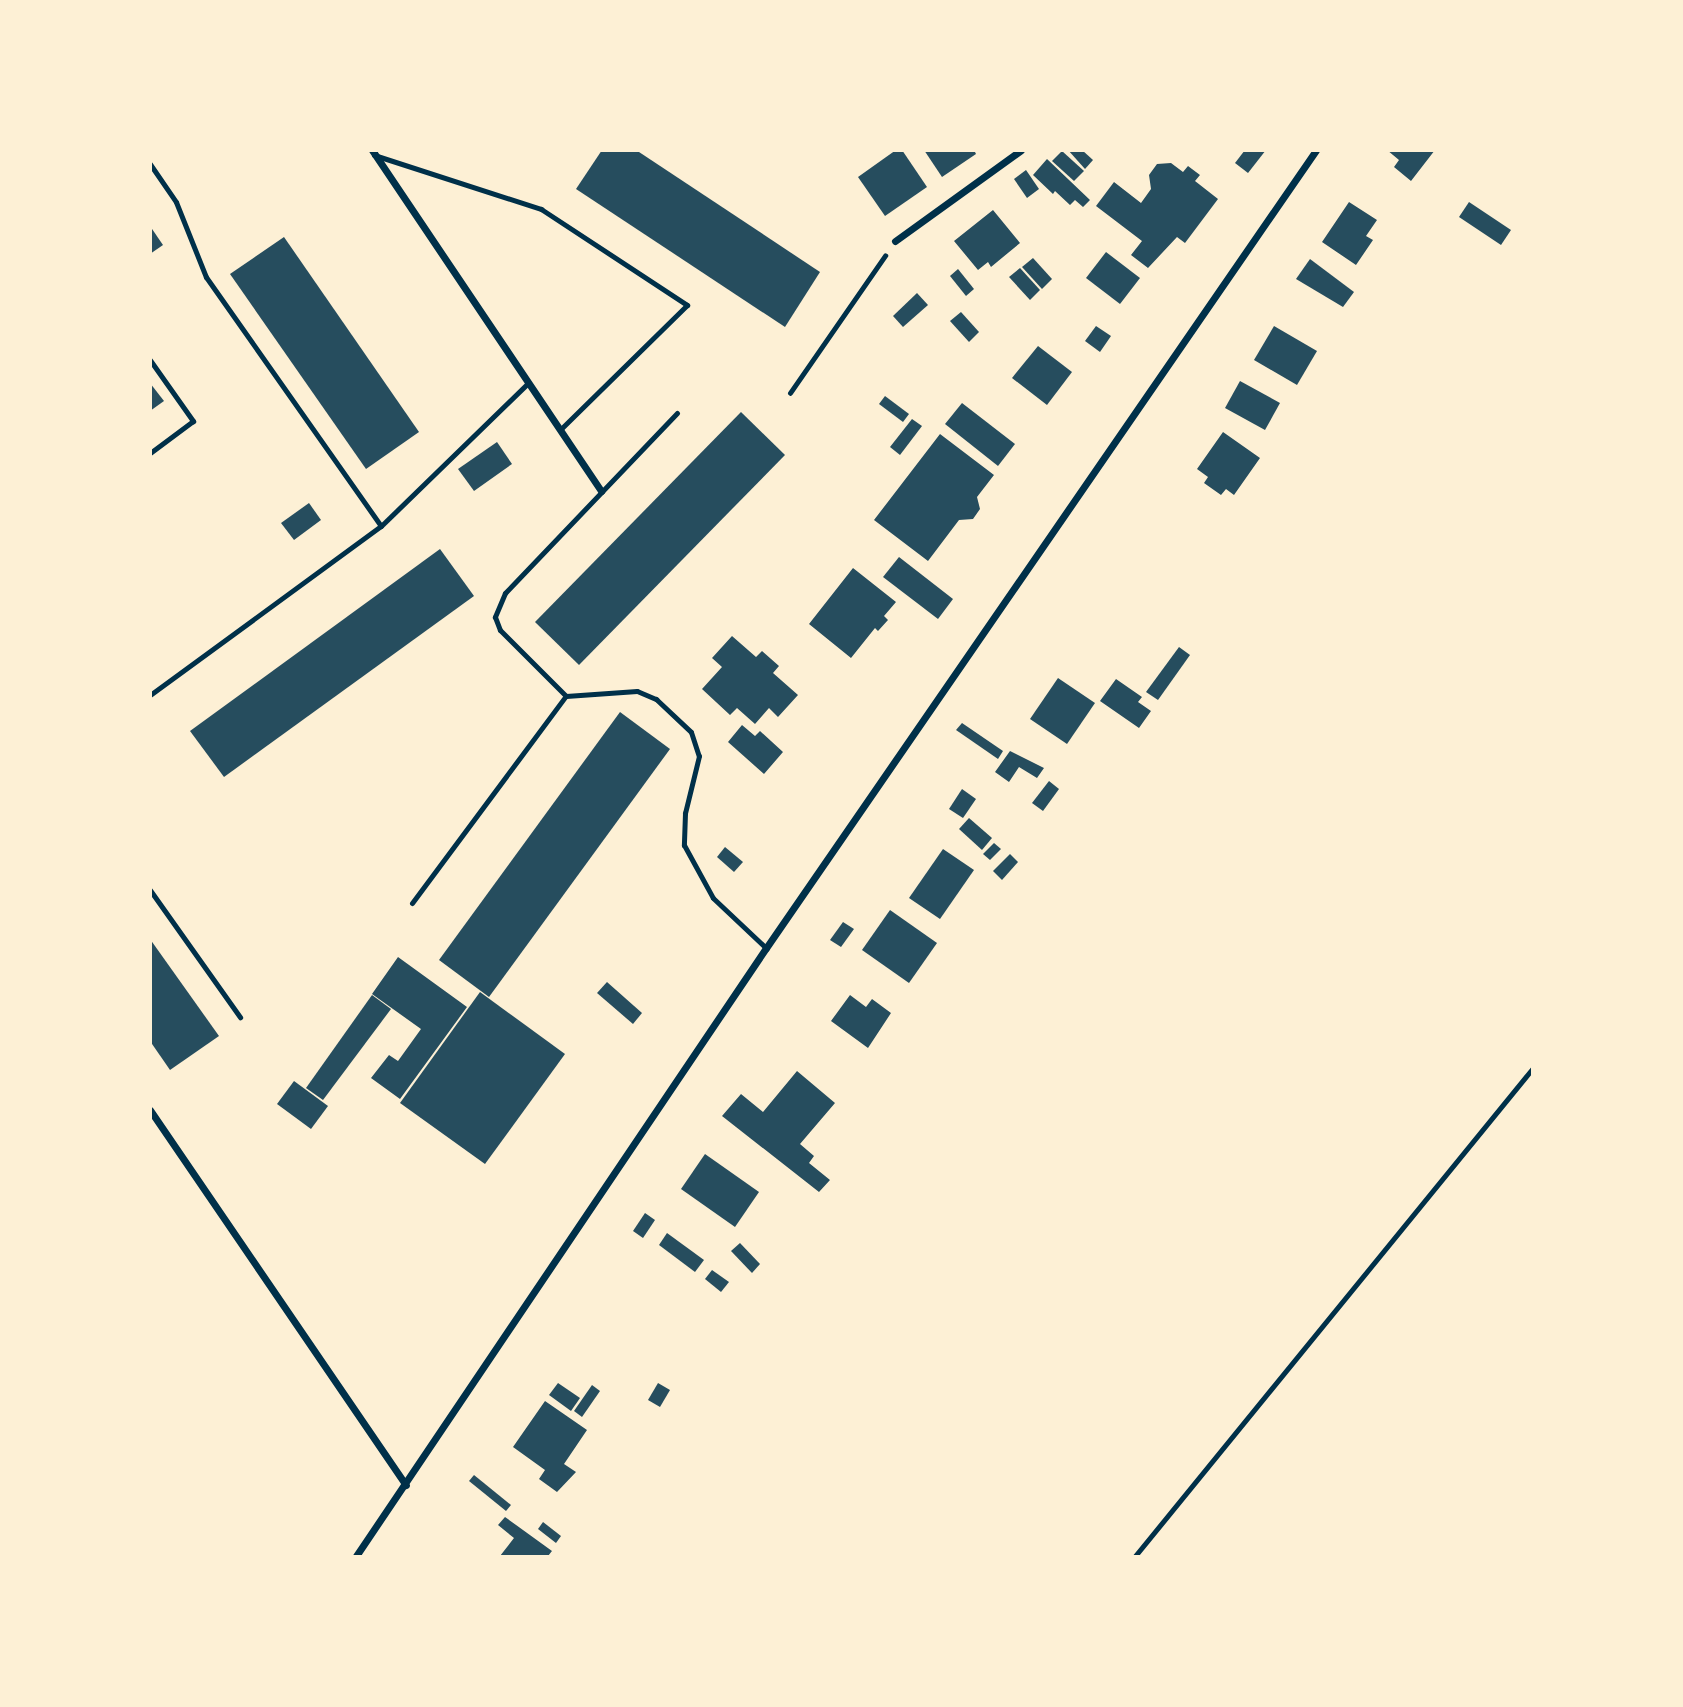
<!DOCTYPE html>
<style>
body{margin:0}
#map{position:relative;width:1683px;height:1707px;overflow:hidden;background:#fdf0d5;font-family:Ubuntu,sans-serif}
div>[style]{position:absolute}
.building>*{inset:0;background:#264d5e}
.path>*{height:4.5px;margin:-2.25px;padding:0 2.25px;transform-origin:2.25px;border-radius:2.25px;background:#003049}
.service>*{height:5px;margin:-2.5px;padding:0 2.5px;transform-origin:2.5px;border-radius:2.5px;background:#003049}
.minor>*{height:7px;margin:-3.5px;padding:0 3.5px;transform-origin:3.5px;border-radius:3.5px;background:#003049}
span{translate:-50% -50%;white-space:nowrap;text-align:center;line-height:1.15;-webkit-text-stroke:5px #fdf0d5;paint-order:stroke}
.frame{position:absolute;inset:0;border:152px solid #fdf0d5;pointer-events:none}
</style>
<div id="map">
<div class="building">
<div style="clip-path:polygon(602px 150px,636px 150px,820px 272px,785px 327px,576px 189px)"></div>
<div style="clip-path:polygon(896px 150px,902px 150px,927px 187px,885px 216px,858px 177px)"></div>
<div style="clip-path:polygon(924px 150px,974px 150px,976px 154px,942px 177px)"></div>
<div style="clip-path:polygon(1068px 150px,1082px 150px,1093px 160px,1085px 169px)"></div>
<div style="clip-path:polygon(1245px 150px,1266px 150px,1248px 173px,1235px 163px)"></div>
<div style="clip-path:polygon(1387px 150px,1435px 150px,1411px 181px,1394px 167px,1399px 160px)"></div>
<div style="clip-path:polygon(1062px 151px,1084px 171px,1074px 181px,1052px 161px)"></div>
<div style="clip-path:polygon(1047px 159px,1090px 200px,1083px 207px,1075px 200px,1070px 205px,1055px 191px,1053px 194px,1033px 175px)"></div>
<div style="clip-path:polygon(1171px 163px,1183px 172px,1188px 166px,1200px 175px,1195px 181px,1218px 199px,1185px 243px,1177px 237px,1148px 268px,1131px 255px,1142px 241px,1096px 206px,1114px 182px,1141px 203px,1151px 189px,1149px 175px,1157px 164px)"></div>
<div style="clip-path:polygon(1026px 170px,1039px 189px,1027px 198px,1014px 179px)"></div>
<div style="clip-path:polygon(1349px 202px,1377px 220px,1366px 236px,1373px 240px,1356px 265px,1322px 242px)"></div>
<div style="clip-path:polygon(1469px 202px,1511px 230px,1501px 245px,1459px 217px)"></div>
<div style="clip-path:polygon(993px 210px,1020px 243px,991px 267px,988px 262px,978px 270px,954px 241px)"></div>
<div style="clip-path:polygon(150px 226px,163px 245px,150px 254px)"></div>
<div style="clip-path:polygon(284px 237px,419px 432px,366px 469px,230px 274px)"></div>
<div style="clip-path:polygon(1106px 252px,1140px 278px,1120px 304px,1086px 278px)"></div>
<div style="clip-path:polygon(1033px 258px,1052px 279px,1042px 289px,1022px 267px)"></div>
<div style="clip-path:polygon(1310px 259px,1354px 292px,1343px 307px,1296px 279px)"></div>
<div style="clip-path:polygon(1020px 268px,1040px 290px,1030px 300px,1009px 277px)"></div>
<div style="clip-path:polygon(958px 269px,974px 289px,966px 296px,950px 276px)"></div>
<div style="clip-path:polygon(917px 293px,928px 305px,903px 327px,893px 316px)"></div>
<div style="clip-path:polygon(961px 312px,979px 332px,969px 342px,950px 321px)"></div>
<div style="clip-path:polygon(1096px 326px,1111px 336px,1100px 352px,1085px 341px)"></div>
<div style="clip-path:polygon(1274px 326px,1317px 351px,1297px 385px,1254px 360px)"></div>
<div style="clip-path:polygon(1038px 346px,1072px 372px,1047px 405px,1012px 378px)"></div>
<div style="clip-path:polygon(1240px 381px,1280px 403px,1265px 430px,1225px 408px)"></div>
<div style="clip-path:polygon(150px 383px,164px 401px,150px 411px)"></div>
<div style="clip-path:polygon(885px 396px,909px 414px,903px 422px,879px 404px)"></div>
<div style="clip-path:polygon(962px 403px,1015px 444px,998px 466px,945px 424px)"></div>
<div style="clip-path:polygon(741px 412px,785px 455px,579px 665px,535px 622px)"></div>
<div style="clip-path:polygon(912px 419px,922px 426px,900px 455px,890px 447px)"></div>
<div style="clip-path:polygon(1223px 432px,1260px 458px,1234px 495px,1226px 489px,1221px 495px,1204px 483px,1208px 477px,1197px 469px)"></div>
<div style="clip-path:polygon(940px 434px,994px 475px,977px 497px,980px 509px,973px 519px,959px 520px,928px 561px,874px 520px)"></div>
<div style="clip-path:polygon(497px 442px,512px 464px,474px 491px,458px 469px)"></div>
<div style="clip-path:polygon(309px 503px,321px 520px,294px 540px,281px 523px)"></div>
<div style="clip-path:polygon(440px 549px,474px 596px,224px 777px,190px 731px)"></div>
<div style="clip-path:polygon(899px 557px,953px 599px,938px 619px,883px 577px)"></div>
<div style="clip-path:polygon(853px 568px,896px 602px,884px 616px,888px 620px,878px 631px,875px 628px,851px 658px,809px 624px)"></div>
<div style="clip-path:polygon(732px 636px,756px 657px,762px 651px,779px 666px,773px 673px,798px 695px,778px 717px,769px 708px,755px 724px,737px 708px,730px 715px,702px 689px,722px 667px,712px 658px)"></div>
<div style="clip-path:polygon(1179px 647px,1190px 655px,1158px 700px,1146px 692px)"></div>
<div style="clip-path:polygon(1058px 678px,1095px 703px,1067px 744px,1030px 719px)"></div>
<div style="clip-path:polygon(1116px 679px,1142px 697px,1138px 702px,1151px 711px,1139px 728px,1100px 701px)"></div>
<div style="clip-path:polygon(620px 712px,670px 749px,489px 997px,439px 960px)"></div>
<div style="clip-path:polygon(962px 723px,1003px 751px,998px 759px,956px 730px)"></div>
<div style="clip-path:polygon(742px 725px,755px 736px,760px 731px,783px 752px,764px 774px,728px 742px)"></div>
<div style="clip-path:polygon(1010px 751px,1044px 768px,1037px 778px,1019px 767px,1009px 782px,995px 772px)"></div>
<div style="clip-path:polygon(1049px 781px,1059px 789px,1043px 811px,1032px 803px)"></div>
<div style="clip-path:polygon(962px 789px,976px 799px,963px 818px,949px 809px)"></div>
<div style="clip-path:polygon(969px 818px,992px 838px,982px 850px,959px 829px)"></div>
<div style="clip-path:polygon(994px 843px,1001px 849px,990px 860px,983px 854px)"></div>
<div style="clip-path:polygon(725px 847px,743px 862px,734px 872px,717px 857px)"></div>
<div style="clip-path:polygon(943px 849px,974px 870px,940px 919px,909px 898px)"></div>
<div style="clip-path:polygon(1010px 854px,1018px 862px,1002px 880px,993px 871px)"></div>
<div style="clip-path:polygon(890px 910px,937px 943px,909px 983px,862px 950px)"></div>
<div style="clip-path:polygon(843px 922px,854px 929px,841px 947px,830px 940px)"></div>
<div style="clip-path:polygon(150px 939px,219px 1036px,170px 1070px,150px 1041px)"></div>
<div style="clip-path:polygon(398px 957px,467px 1007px,400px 1099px,371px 1078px,389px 1055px,398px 1061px,421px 1029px,372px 994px)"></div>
<div style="clip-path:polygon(607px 982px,642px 1013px,633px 1024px,597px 993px)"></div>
<div style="clip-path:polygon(480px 992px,565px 1054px,485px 1164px,400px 1103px)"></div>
<div style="clip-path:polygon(372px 995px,391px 1009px,323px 1100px,306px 1088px)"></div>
<div style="clip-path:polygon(850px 995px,866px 1007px,872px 999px,891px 1013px,868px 1048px,831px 1021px)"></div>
<div style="clip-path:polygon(797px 1071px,835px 1103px,800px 1144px,814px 1156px,809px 1163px,830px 1180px,819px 1192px,722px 1116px,741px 1094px,763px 1112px)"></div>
<div style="clip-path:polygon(294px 1081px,328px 1106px,311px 1129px,277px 1104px)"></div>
<div style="clip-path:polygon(705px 1154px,759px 1192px,735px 1227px,681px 1189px)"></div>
<div style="clip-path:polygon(645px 1213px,655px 1220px,643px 1238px,633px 1231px)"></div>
<div style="clip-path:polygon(667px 1233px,704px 1260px,695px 1272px,659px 1245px)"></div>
<div style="clip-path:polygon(740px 1243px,760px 1264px,752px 1273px,731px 1251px)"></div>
<div style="clip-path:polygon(712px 1270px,729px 1282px,721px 1292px,705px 1279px)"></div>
<div style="clip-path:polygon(558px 1383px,580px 1398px,571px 1411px,549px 1395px)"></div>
<div style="clip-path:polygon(658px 1383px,670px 1390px,660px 1407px,648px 1400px)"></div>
<div style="clip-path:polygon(592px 1385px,600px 1391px,582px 1417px,574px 1411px)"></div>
<div style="clip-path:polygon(545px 1401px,587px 1430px,564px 1464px,576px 1472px,557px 1492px,539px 1479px,545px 1470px,513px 1447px)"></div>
<div style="clip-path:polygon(474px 1475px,511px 1505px,506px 1511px,469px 1481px)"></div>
<div style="clip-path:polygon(505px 1517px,552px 1551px,548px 1556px,500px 1556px,514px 1538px,498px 1525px)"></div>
<div style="clip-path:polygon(543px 1522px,561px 1536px,556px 1543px,538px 1529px)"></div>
</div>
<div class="path">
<div style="left:790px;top:393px;width:167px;rotate:-55.3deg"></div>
</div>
<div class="service">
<div style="left:374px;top:155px;width:176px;rotate:17.9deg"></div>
<div style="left:541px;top:209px;width:175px;rotate:33.3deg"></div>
<div style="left:687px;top:305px;width:178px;rotate:135.5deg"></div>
<div style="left:150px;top:164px;width:46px;rotate:55.6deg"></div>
<div style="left:176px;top:202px;width:81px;rotate:68.2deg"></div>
<div style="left:206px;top:277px;width:304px;rotate:54.9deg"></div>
<div style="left:150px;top:360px;width:75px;rotate:54.8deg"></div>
<div style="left:193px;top:421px;width:54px;rotate:143.3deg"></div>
<div style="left:677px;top:413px;width:249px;rotate:133.7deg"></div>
<div style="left:505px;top:593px;width:26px;rotate:113deg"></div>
<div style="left:495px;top:617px;width:14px;rotate:69deg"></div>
<div style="left:500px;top:630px;width:93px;rotate:45deg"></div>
<div style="left:566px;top:696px;width:71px;rotate:-4deg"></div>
<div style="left:637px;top:691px;width:21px;rotate:23deg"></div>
<div style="left:656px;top:699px;width:48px;rotate:43.3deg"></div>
<div style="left:691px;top:732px;width:25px;rotate:72deg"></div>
<div style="left:699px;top:756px;width:59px;rotate:103.8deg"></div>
<div style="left:685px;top:813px;width:32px;rotate:92deg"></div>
<div style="left:684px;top:845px;width:60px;rotate:61.3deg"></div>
<div style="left:713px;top:898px;width:73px;rotate:43.3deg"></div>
<div style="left:150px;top:695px;width:286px;rotate:-36.2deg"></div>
<div style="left:381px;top:526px;width:206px;rotate:-44.2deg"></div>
<div style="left:150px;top:890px;width:156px;rotate:54.7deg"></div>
<div style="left:412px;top:903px;width:258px;rotate:-53.4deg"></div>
<div style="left:1135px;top:1556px;width:628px;rotate:-50.81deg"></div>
</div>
<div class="minor">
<div style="left:372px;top:150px;width:411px;rotate:56.1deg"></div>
<div style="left:895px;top:241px;width:155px;rotate:-35.8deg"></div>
<div style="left:150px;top:1110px;width:454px;rotate:55.7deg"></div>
<div style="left:356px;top:1556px;width:733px;rotate:-56.01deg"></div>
<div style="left:766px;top:948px;width:969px;rotate:-55.42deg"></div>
</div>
<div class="frame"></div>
</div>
